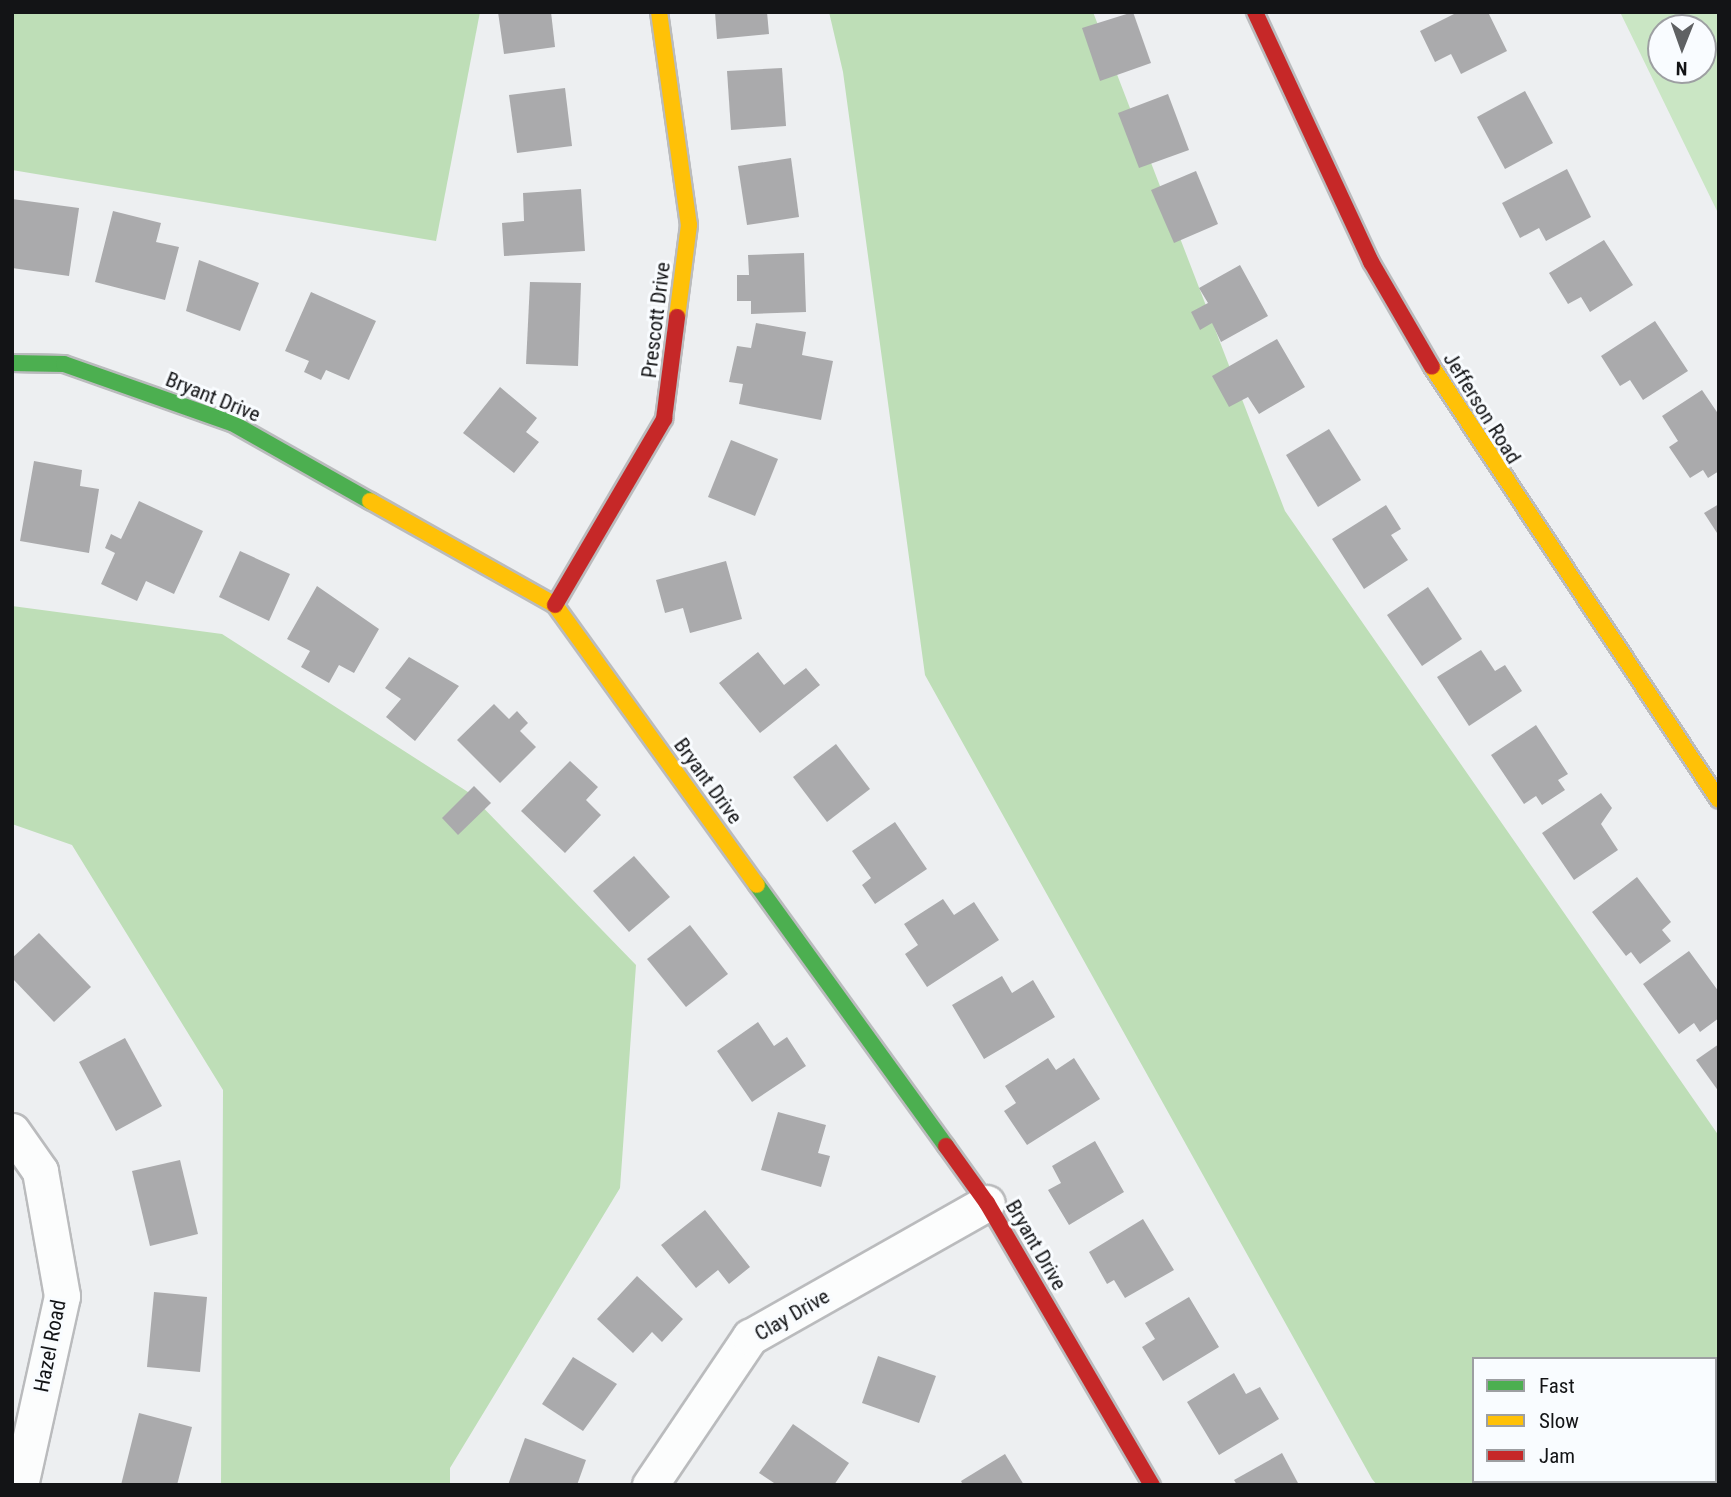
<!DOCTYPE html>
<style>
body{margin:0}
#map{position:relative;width:1731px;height:1497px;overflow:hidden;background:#edeff1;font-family:"Roboto Condensed",sans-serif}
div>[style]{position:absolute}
.green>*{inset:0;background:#cae6c4}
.forest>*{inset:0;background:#bedeb7}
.building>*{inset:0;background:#aaaaac}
.roads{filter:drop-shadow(2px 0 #babbbd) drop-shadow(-2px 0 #babbbd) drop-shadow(0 2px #babbbd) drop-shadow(0 -2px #babbbd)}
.street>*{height:35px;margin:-17.5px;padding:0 17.5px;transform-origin:17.5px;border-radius:17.5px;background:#fcfdfd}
.fast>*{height:16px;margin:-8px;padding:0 8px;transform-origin:8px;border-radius:8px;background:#4caf50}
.slow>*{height:16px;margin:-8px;padding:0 8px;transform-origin:8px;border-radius:8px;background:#ffc107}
.jam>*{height:16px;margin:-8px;padding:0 8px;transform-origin:8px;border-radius:8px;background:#c62828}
span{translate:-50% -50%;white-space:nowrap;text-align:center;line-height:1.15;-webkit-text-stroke:6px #f9fcff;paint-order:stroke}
.street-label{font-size:21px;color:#131416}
.frame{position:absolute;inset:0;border:14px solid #131416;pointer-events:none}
.legend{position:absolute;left:1472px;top:1357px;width:245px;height:126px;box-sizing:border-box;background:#f9fcff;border:2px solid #9d9fa2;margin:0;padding:9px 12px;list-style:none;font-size:21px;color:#131416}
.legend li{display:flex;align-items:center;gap:14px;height:35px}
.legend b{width:35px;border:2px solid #9d9fa2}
.north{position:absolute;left:1647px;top:14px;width:70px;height:70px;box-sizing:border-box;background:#f9fcff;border:2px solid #9d9fa2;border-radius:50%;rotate:181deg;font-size:19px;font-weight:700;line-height:28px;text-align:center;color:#131416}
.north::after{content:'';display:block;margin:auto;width:24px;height:32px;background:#5f6163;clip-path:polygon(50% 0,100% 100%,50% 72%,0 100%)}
</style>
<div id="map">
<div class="green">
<div style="clip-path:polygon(evenodd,1620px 12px,1719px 12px,1719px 215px,1620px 12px,1661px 28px,1703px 28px,1703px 70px,1661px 70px,1661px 28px)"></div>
</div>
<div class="forest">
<div style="clip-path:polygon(12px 12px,480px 12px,436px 241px,12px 170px)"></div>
<div style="clip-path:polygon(evenodd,829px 12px,1093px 12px,1285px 511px,1719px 1136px,1719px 1485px,1377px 1485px,1372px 1479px,925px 675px,843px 72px,829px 12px,1474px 1359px,1715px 1359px,1715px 1481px,1474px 1481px,1474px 1359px)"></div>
<div style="clip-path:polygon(12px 606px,222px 634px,468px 792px,636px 965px,620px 1188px,450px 1468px,450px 1485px,221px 1485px,223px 1090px,72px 845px,12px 824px)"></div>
</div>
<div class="building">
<div style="clip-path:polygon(498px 12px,551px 12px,555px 47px,504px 54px)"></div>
<div style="clip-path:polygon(715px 12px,767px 12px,769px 34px,717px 39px)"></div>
<div style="clip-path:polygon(1133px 12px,1151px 63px,1100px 81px,1082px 28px)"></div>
<div style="clip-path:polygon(1458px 12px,1488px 12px,1507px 51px,1461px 74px,1451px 54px,1435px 62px,1420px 31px)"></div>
<div style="clip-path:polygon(782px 68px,786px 126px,731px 130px,727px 71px)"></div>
<div style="clip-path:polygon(565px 88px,572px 146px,517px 153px,509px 95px)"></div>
<div style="clip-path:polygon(1525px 91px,1553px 143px,1505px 169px,1477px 117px)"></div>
<div style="clip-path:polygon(1168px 94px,1189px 150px,1139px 168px,1118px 113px)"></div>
<div style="clip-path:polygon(791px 158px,799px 217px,747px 225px,738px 166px)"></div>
<div style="clip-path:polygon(1567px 169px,1591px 217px,1546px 241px,1539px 228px,1520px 238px,1502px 203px)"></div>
<div style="clip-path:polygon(1196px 171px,1218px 224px,1174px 243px,1151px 190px)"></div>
<div style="clip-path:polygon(581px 189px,585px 251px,504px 256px,502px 223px,524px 221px,523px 193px)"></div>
<div style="clip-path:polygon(12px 199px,79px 208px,69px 276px,12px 268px)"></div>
<div style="clip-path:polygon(113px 211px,161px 223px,156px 242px,179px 247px,165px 300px,95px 282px)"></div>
<div style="clip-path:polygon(1604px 240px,1633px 285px,1590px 312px,1581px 297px,1568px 304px,1549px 273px)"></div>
<div style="clip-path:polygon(804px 253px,806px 312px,751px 314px,751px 301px,737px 301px,737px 275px,749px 275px,748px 255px)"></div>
<div style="clip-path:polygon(199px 260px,259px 283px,240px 331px,186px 311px)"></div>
<div style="clip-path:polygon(1240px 265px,1268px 316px,1221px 342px,1212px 323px,1200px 330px,1191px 312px,1208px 303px,1199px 288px)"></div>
<div style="clip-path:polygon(530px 282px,581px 283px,578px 366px,526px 364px)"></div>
<div style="clip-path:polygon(311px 292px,376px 321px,349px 380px,326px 370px,321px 380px,304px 372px,309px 361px,285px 351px)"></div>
<div style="clip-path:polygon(1655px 321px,1688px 371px,1643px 400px,1630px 380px,1620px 386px,1601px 356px)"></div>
<div style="clip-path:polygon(756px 323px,806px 332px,802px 355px,833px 361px,821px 420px,739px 404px,743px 384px,729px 382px,737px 346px,751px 348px)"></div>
<div style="clip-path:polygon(1277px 339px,1305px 387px,1259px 414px,1248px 397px,1229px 407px,1212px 376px)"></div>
<div style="clip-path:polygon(500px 387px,537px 418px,526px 432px,539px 442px,514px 473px,463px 433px)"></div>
<div style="clip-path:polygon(1702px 390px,1719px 415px,1719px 471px,1708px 478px,1703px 470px,1690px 478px,1669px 447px,1678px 441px,1662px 416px)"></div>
<div style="clip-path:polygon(1329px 429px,1361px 480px,1318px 507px,1286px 455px)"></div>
<div style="clip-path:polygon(731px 440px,778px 459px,755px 516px,708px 497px)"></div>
<div style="clip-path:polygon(34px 461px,82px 470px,80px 486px,99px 489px,89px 553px,20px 541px)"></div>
<div style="clip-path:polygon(139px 501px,203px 531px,174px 594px,146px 581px,137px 601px,101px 584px,115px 553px,105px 548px,111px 534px,121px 539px)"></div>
<div style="clip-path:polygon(1719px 504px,1719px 536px,1704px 513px)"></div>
<div style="clip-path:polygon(1386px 505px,1401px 529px,1391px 535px,1408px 560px,1364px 589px,1332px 539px)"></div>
<div style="clip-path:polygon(240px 551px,290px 574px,269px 621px,219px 597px)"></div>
<div style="clip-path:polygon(726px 561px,742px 619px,690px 633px,683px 608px,665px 613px,656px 580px)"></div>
<div style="clip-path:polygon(317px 586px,379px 629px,354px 673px,339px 665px,329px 683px,301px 667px,310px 651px,287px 639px)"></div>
<div style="clip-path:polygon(1428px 587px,1462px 639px,1422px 666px,1387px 615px)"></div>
<div style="clip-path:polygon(1481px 650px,1495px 671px,1505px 665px,1522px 691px,1469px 726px,1437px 677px)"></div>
<div style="clip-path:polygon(758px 652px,784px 685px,806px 668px,820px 685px,760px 733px,719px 683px)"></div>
<div style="clip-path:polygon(409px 657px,459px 686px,415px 741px,386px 717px,401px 699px,385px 688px)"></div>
<div style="clip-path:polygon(494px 704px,509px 719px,517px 711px,528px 723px,520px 731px,536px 747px,500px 783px,457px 740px)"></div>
<div style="clip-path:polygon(1536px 725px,1568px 774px,1558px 780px,1565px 790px,1542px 805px,1536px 796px,1524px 804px,1491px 755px)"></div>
<div style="clip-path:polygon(836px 744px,870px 789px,827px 822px,793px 777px)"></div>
<div style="clip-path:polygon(570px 761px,598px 787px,586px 800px,601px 815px,565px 853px,521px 811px)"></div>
<div style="clip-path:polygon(474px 786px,491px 803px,458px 835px,442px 818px)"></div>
<div style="clip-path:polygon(1601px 793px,1612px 808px,1601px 824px,1618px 850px,1574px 880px,1542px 833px)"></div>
<div style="clip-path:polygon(895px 822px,927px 869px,875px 904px,862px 885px,871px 878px,852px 851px)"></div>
<div style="clip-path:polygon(634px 856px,670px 897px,629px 932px,593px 891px)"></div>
<div style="clip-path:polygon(1637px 877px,1671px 922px,1662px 930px,1671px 941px,1640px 964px,1631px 952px,1626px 956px,1592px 912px)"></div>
<div style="clip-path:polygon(943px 899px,954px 915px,974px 902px,999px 940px,927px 987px,905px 954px,918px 945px,904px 924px)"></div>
<div style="clip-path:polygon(690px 925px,728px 974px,686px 1007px,647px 959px)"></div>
<div style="clip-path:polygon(39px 933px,91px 987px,54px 1022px,12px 978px,12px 958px)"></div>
<div style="clip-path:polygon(1689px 951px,1719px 992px,1719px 1018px,1700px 1032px,1694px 1023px,1679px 1034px,1643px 984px)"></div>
<div style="clip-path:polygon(1002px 976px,1012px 993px,1033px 980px,1055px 1017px,984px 1059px,952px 1005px)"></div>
<div style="clip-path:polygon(758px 1022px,774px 1046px,787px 1037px,806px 1066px,752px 1102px,717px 1051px)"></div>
<div style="clip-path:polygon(125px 1038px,162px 1106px,116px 1131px,79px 1062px)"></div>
<div style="clip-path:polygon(1719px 1044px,1719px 1092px,1696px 1060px)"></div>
<div style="clip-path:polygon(1048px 1058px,1056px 1070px,1074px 1058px,1100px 1099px,1027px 1145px,1004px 1111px,1016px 1103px,1005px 1086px)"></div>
<div style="clip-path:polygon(778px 1112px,826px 1125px,818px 1153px,830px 1156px,821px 1187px,761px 1170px)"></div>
<div style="clip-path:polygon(1095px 1141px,1124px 1192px,1069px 1225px,1048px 1190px,1061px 1183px,1052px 1166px)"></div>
<div style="clip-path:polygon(180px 1160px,198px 1234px,150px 1246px,132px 1171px)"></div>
<div style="clip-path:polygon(705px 1210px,750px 1267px,729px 1284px,718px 1270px,696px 1288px,661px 1245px)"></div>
<div style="clip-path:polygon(1143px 1219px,1174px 1270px,1125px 1298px,1114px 1280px,1107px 1284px,1089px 1252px)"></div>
<div style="clip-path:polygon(637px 1276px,683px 1319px,662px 1342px,652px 1332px,633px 1353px,597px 1319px)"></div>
<div style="clip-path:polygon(154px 1292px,207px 1297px,200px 1372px,147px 1367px)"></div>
<div style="clip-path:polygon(1189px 1297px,1219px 1347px,1163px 1381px,1142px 1347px,1155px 1339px,1145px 1323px)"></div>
<div style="clip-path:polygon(878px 1356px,936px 1376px,919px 1423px,862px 1403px)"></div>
<div style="clip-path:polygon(573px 1357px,617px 1384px,583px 1431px,542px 1404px)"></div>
<div style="clip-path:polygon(1234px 1373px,1246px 1394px,1260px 1387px,1279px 1419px,1219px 1455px,1187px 1402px)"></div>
<div style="clip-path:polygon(139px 1413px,192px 1427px,177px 1485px,121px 1485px)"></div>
<div style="clip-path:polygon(793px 1424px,849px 1463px,834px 1485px,777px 1485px,759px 1473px)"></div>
<div style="clip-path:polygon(525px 1438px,586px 1460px,577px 1485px,508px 1485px)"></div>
<div style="clip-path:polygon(1282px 1453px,1299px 1485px,1237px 1485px,1234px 1480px)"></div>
<div style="clip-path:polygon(1005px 1454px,1024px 1485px,963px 1485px,961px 1481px)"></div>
</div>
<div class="roads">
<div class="street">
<div style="left:12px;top:1131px;width:49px;rotate:55deg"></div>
<div style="left:40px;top:1171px;width:127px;rotate:80deg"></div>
<div style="left:62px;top:1296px;width:194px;rotate:102.5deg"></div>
<div style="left:650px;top:1485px;width:179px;rotate:-56deg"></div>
<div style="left:750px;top:1337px;width:272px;rotate:-29.5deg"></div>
</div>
<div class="fast">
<div style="left:12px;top:363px;width:52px;rotate:1.1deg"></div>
<div style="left:64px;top:364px;width:178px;rotate:19.4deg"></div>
<div style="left:232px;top:423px;width:159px;rotate:29.5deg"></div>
<div style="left:757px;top:885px;width:322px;rotate:54.1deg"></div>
</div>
<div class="slow">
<div style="left:659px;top:12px;width:215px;rotate:82deg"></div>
<div style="left:689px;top:225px;width:93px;rotate:97.4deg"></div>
<div style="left:1432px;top:367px;width:519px;rotate:56.46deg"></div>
<div style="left:370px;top:501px;width:212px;rotate:29.3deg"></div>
<div style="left:555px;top:605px;width:345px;rotate:54.2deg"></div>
</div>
<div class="jam">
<div style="left:1255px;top:12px;width:276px;rotate:65.1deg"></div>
<div style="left:1371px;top:262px;width:121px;rotate:59.8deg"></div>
<div style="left:555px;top:605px;width:216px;rotate:-59.6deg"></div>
<div style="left:664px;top:419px;width:103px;rotate:-82.7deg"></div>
<div style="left:946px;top:1146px;width:70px;rotate:54.3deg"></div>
<div style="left:987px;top:1203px;width:327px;rotate:59.7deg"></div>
</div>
</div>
<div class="street-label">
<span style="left:656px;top:320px;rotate:-83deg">Prescott Drive</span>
<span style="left:213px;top:397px;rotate:22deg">Bryant Drive</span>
<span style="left:1482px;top:408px;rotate:58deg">Jefferson Road</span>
<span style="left:708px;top:781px;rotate:54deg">Bryant Drive</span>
<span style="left:1036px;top:1245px;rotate:60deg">Bryant Drive</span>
<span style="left:792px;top:1315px;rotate:-30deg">Clay Drive</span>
<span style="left:50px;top:1346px;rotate:-79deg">Hazel Road</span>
</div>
<div class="frame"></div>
<ul class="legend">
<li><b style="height:9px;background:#4caf50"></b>Fast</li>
<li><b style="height:9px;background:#ffc107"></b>Slow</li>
<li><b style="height:9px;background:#c62828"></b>Jam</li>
</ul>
<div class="north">N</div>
</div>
